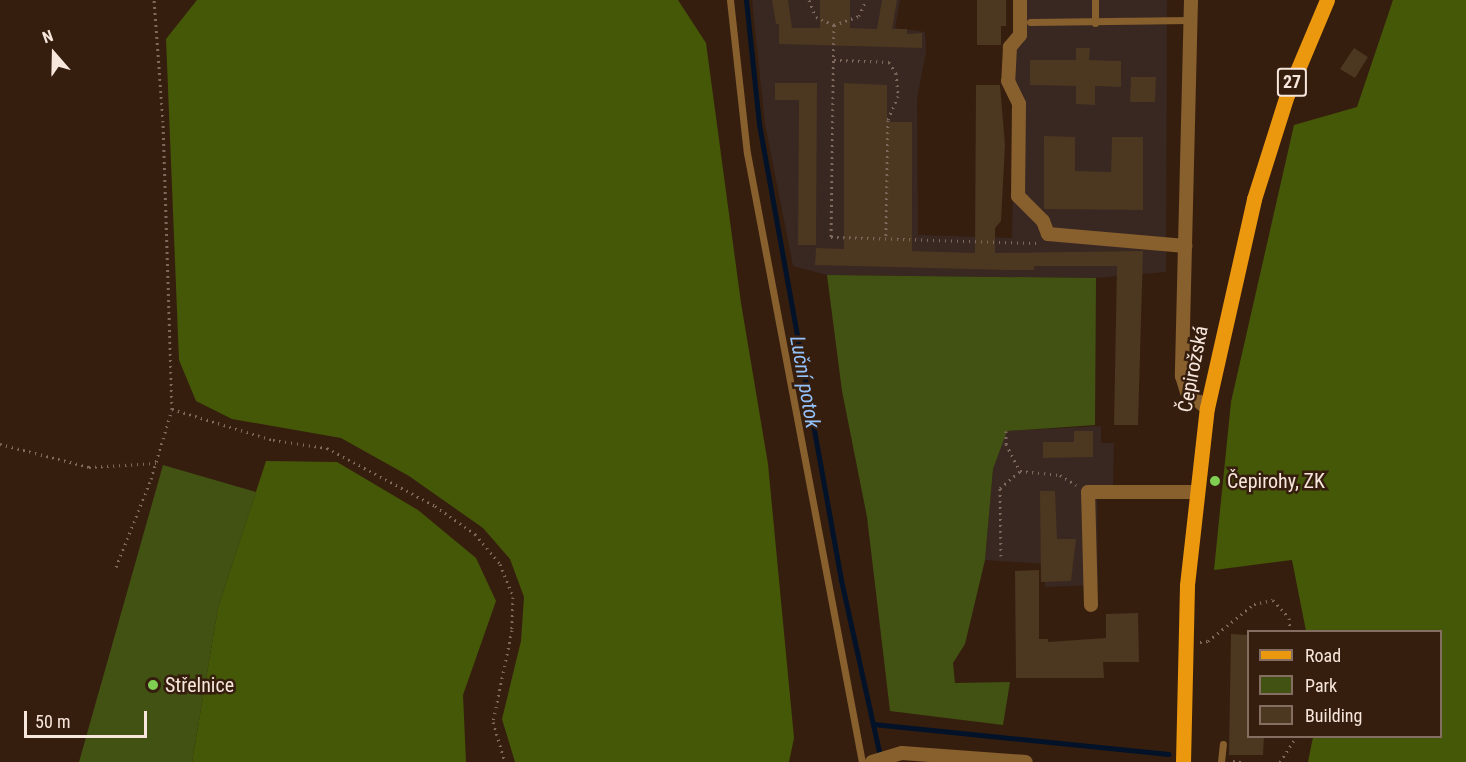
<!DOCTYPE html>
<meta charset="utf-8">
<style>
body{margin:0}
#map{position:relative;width:1466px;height:762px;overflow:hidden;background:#361e0f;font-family:"Roboto Condensed",sans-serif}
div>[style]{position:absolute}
.industrial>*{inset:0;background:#392721}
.green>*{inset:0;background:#415213}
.forest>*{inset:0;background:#455808}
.stream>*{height:5px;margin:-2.5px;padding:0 2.5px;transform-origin:2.5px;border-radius:2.5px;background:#021228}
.building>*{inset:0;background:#4c3721}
.path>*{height:3px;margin-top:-1.5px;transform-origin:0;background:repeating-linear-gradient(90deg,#7e695c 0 1.5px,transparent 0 6px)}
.lane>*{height:7px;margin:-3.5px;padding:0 3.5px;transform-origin:3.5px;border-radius:3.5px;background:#88602e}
.street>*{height:14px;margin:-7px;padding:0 7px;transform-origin:7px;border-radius:7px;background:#88602e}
.primary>*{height:15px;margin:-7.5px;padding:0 7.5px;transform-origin:7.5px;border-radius:7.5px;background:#ec980f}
.dots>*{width:16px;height:16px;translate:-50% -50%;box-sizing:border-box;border:3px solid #361e0f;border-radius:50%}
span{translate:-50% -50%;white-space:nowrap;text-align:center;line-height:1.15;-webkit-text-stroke:5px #361e0f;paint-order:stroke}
.shield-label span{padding:2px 4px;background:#361e0f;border:2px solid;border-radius:4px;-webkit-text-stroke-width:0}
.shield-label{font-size:18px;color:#f7e6dc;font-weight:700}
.street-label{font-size:20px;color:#f7e6dc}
.poi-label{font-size:20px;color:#f7e6dc}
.left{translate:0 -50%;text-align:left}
.water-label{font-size:21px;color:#93c2fa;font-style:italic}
.legend{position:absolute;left:1247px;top:630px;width:195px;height:108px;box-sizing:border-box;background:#361e0f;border:2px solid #836e61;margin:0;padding:8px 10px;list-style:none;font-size:18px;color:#f7e6dc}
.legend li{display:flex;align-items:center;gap:12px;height:30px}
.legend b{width:30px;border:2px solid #836e61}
.north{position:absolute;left:24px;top:24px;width:60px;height:60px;-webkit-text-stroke:4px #361e0f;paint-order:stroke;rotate:340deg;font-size:16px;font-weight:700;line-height:24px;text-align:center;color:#f7e6dc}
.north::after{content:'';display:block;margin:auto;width:21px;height:27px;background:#f7e6dc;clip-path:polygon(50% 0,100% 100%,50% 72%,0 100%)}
.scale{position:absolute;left:24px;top:711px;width:123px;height:27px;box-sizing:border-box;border:3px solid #f7e6dc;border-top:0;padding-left:8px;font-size:18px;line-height:21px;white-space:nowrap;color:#f7e6dc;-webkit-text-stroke:4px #361e0f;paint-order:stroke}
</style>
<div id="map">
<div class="industrial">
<div style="clip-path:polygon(752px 0,900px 0,895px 28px,925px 32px,926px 52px,917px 99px,918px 235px,1012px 238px,1016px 0,1167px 0,1166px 272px,1096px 278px,827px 275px,793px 266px,765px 124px)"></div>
<div style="clip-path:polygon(1101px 426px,1101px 443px,1114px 443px,1113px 486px,1097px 485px,1098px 585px,1045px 587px,1045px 564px,985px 560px,993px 469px,1006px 431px)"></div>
</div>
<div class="green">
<div style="clip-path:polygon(827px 275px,1096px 278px,1095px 425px,1007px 431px,993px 469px,985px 560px,965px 644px,953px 663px,955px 683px,1010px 682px,1003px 725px,890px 711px,867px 517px,842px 391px)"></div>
<div style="clip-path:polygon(163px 465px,256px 492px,218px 608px,192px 762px,79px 762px)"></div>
</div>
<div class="forest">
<div style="clip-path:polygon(197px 0,678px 0,706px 43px,741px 303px,768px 464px,794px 738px,789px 762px,515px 762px,502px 719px,521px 641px,524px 597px,510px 559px,483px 528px,409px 476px,341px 438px,232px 419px,196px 401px,179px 360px,166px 39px)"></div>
<div style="clip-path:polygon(1393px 0,1466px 0,1466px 762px,1308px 762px,1313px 737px,1440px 736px,1440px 632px,1306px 631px,1292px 560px,1214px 570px,1231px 402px,1294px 125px,1357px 107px)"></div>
<div style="clip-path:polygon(266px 461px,337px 462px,418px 510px,476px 558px,496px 601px,463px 695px,466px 762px,192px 762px,218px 608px)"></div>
</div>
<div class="stream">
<div style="left:746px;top:0;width:125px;rotate:84deg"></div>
<div style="left:759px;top:124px;width:463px;rotate:79.8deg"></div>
<div style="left:841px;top:580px;width:184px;rotate:77.5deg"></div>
<div style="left:873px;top:724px;width:297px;rotate:5.8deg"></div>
</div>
<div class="building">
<div style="clip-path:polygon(772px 0,788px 0,792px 28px,820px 28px,820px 0,850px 0,850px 28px,877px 29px,882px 0,897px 0,892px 29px,907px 29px,907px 43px,907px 34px,922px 33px,922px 48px,779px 44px,779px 24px,776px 24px)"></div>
<div style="clip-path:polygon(977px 0,1006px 0,1006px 26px,1001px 26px,1001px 45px,977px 45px)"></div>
<div style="clip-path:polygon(1076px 48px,1090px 48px,1089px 60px,1121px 61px,1121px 87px,1095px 86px,1095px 105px,1076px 104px,1076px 86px,1030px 85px,1030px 60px,1076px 60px)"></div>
<div style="clip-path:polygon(1354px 48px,1368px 57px,1355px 78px,1340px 69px)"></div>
<div style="clip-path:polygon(1131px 77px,1156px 77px,1155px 102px,1130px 102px)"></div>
<div style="clip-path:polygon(775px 83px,817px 83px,816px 245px,798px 245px,799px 100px,775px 100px)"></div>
<div style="clip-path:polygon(844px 83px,887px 85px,887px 122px,912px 122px,912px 251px,975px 253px,976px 85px,1000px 85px,1005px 145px,1001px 221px,995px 228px,995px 253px,1143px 251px,1138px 425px,1114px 425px,1117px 266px,1034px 266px,1034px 270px,1007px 270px,815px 265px,816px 248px,844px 249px)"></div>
<div style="clip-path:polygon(1044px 136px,1075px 137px,1075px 171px,1111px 172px,1112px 137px,1143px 137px,1143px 210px,1044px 209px)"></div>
<div style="clip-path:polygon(1074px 431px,1093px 431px,1093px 457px,1043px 458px,1043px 442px,1074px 442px)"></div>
<div style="clip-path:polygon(1040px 491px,1055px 491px,1057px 539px,1076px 539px,1071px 581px,1041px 582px)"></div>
<div style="clip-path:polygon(1039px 570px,1039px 639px,1048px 639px,1048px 642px,1106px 638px,1106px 614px,1138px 613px,1139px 662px,1103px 662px,1104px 678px,1016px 678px,1015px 571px)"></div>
<div style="clip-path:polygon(1231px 634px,1248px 635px,1248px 736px,1264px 736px,1263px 755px,1229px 755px)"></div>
</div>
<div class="path">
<div style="left:809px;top:0;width:18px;rotate:68deg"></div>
<div style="left:816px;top:17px;width:20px;rotate:24deg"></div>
<div style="left:834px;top:25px;width:27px;rotate:-20deg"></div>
<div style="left:859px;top:16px;width:17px;rotate:-66deg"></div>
<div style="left:834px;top:25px;width:212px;rotate:90.8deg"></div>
<div style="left:831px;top:237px;width:206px;rotate:1.7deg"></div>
<div style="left:834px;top:60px;width:55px;rotate:2.1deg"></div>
<div style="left:889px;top:62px;width:13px;rotate:58deg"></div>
<div style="left:896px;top:73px;width:23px;rotate:85deg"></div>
<div style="left:898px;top:96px;width:26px;rotate:113deg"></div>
<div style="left:888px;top:120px;width:119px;rotate:91deg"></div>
<div style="left:172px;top:409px;width:106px;rotate:17.1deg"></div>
<div style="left:273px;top:440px;width:55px;rotate:8.4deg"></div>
<div style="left:327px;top:448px;width:123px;rotate:28.2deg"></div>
<div style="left:435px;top:506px;width:49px;rotate:35deg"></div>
<div style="left:475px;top:534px;width:39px;rotate:50deg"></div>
<div style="left:500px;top:564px;width:35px;rotate:68deg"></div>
<div style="left:513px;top:597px;width:33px;rotate:92deg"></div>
<div style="left:512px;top:630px;width:94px;rotate:101.7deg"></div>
<div style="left:493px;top:722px;width:42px;rotate:73.3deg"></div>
<div style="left:1006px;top:431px;width:13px;rotate:90deg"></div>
<div style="left:1006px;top:444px;width:30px;rotate:63deg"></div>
<div style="left:1020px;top:471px;width:40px;rotate:5.7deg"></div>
<div style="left:1060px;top:475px;width:19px;rotate:32deg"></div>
<div style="left:0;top:444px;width:92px;rotate:14.5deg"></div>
<div style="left:89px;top:467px;width:67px;rotate:-3.4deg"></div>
<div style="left:1001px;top:556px;width:68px;rotate:-90.8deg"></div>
<div style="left:1000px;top:488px;width:26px;rotate:-40deg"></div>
<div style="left:116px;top:567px;width:95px;rotate:-68.3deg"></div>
<div style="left:151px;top:479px;width:73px;rotate:-73.3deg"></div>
<div style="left:172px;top:409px;width:287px;rotate:-91.8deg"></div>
<div style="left:163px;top:122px;width:122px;rotate:-94.2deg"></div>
<div style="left:1200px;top:642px;width:8px;rotate:-7deg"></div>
<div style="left:1208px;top:641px;width:59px;rotate:-38.8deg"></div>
<div style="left:1254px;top:604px;width:19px;rotate:-12deg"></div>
<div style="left:1273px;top:600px;width:24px;rotate:48deg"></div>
<div style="left:1289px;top:618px;width:14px;rotate:86deg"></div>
<div style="left:1233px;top:761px;width:8px;rotate:7deg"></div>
<div style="left:1280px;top:762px;width:31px;rotate:-57deg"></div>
</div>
<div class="lane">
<div style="left:730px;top:0;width:154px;rotate:83.7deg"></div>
<div style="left:747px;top:153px;width:620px;rotate:79.31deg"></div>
<div style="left:1095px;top:0;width:23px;rotate:90deg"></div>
<div style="left:1030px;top:22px;width:160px;rotate:-0.7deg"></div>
<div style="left:1221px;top:762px;width:18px;rotate:-84deg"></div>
</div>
<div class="street">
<div style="left:1020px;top:0;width:35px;rotate:90deg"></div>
<div style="left:1020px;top:35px;width:16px;rotate:130deg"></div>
<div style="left:1010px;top:47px;width:34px;rotate:93deg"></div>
<div style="left:1008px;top:81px;width:25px;rotate:64deg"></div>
<div style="left:1019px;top:104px;width:92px;rotate:90.6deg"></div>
<div style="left:1018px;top:196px;width:35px;rotate:45deg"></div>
<div style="left:1043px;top:221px;width:14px;rotate:69deg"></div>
<div style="left:1048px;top:234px;width:138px;rotate:5deg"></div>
<div style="left:1191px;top:0;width:376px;rotate:91.4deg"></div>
<div style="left:1182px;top:376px;width:17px;rotate:73deg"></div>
<div style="left:1187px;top:392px;width:26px;rotate:39deg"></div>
<div style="left:1091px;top:605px;width:113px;rotate:-91.5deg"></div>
<div style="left:1088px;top:492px;width:107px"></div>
<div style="left:872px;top:762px;width:31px;rotate:-17deg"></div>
<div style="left:902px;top:753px;width:124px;rotate:4.2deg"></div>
</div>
<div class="primary">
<div style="left:1183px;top:762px;width:177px;rotate:-88.7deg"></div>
<div style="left:1187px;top:585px;width:178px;rotate:-83.6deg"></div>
<div style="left:1207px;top:408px;width:214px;rotate:-77.3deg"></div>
<div style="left:1254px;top:199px;width:109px;rotate:-72.4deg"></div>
<div style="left:1287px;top:95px;width:103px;rotate:-67.2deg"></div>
</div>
<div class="dots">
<div style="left:1215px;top:481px;background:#7fd052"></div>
<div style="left:153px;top:685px;background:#7fd052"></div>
</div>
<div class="shield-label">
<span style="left:1292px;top:82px">27</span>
</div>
<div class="street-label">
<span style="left:1193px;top:369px;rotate:-79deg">Čepirožská</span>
</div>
<div class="poi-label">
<span class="left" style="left:1227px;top:481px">Čepirohy, ZK</span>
<span class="left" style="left:165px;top:685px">Střelnice</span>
</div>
<div class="water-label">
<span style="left:805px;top:382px;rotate:80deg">Luční potok</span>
</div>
<ul class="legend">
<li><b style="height:8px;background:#ec980f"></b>Road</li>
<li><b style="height:16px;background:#415213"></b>Park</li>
<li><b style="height:16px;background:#4c3721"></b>Building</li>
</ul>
<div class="north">N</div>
<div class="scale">50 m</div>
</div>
